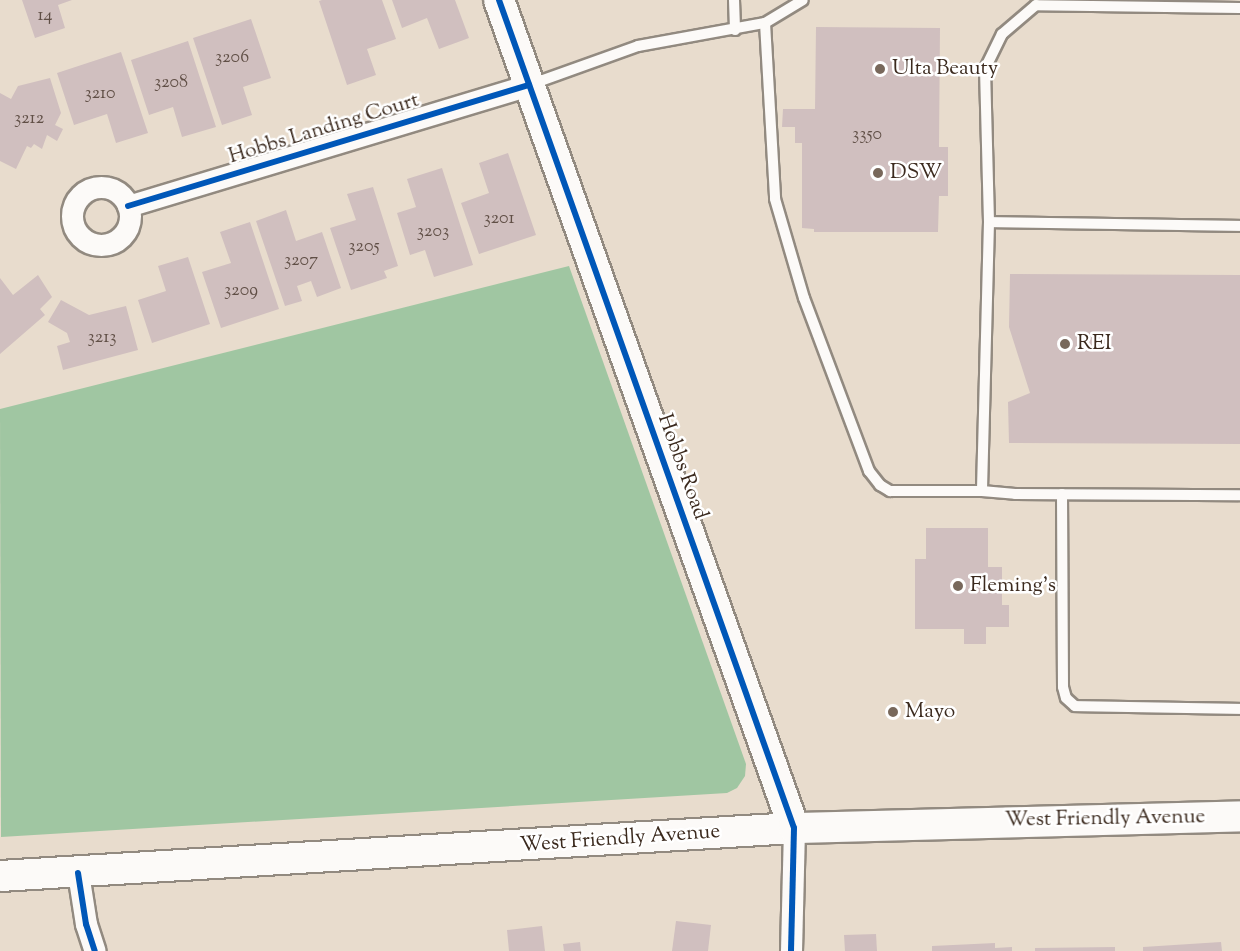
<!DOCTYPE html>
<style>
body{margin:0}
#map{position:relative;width:1240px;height:951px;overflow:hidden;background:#e8dccd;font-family:"Sorts Mill Goudy",serif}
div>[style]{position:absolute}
.forest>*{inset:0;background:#a0c6a2}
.building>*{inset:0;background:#d0bfbf}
.roads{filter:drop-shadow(2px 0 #928a80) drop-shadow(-2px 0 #928a80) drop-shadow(0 2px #928a80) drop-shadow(0 -2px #928a80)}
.lane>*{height:10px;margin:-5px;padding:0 5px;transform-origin:5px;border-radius:5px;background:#fcfaf8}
.street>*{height:21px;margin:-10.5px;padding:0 10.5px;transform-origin:10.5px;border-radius:10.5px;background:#fcfaf8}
.street>.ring{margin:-10.5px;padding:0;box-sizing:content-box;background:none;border:21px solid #fcfaf8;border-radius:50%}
.secondary>*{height:30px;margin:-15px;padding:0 15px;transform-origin:15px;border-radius:15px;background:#fcfaf8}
.cycleway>*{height:6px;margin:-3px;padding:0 3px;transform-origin:3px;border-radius:3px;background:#0057b8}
.dots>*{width:16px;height:16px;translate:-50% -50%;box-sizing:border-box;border:3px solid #fff;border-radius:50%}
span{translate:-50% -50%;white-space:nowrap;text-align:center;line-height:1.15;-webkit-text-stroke:5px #fff;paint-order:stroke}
.number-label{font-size:18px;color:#604f46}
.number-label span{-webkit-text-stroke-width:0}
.poi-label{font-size:21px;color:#3b2a1e}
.left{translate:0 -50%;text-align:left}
.street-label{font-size:21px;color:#3b2a1e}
</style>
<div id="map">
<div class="forest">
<div style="clip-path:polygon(569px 266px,746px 764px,745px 776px,737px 788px,727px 793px,1px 837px,0 409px)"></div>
</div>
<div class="building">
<div style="clip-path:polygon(22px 0,72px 0,58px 5px,65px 28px,35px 38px)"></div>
<div style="clip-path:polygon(322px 0,382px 0,396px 39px,367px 49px,376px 75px,347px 85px,319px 1px)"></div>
<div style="clip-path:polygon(392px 0,455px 0,469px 38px,439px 49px,427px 18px,402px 28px)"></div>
<div style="clip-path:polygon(251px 19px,271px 78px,243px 87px,252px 115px,222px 125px,193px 38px)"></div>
<div style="clip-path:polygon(816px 27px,940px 28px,939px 147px,948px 147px,948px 196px,939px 196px,938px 232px,814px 232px,814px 229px,802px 228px,802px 143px,795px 143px,795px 127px,782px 127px,783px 109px,815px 109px)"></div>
<div style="clip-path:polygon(188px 41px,216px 127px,182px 137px,173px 107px,149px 115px,131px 60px)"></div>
<div style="clip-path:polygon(121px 52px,148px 133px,116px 143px,107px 114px,74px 125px,57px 73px)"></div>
<div style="clip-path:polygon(50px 78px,61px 113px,55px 125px,63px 129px,57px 141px,47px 135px,42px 149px,34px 144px,31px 148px,27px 146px,16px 169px,0 161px,0 93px,11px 99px,18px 86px)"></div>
<div style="clip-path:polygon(508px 153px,536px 235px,479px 254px,461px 203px,489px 193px,479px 163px)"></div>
<div style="clip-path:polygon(442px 168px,473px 265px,434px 277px,425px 250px,410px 255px,397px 213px,416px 207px,407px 179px)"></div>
<div style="clip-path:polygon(373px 187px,398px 266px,384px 271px,387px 278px,351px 290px,330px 228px,356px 220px,347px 194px)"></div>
<div style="clip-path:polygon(286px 210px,296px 241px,322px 232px,341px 288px,317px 297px,311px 281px,297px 286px,302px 301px,285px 306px,256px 221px)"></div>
<div style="clip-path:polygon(250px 222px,279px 309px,221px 328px,202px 272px,231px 263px,220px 232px)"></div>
<div style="clip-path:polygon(188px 257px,210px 324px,152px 343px,138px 300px,166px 291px,158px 266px)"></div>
<div style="clip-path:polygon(1010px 274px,1240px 275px,1240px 444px,1009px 443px,1008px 402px,1030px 393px,1009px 327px)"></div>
<div style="clip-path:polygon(38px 275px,52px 297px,40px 309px,45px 315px,0 354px,0 278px,13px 295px)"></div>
<div style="clip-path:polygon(61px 300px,89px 315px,126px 306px,138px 350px,63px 370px,57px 346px,70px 342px,67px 333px,48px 322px)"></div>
<div style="clip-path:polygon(926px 528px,988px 528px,988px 567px,1002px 567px,1002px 605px,1009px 605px,1009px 627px,986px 627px,986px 644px,964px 644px,964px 629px,915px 629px,915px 559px,926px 559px)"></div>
<div style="clip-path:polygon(676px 921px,711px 925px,708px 951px,672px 951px)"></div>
<div style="clip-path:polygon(542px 926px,545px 951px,509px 951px,507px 930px)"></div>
<div style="clip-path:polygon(876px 934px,877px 951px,845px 951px,844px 935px)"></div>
<div style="clip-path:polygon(580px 942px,581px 951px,564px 951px,563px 944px)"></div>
<div style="clip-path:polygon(1221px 942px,1222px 951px,1143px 951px,1143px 947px)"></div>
<div style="clip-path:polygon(995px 943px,995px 948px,1012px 947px,1012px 951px,932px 951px,932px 946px)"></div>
<div style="clip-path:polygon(1115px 947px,1115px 951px,1035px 951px,1035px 948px)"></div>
</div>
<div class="roads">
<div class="lane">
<div style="left:734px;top:0;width:30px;rotate:88deg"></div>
<div style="left:1240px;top:8px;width:204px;rotate:-179.2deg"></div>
<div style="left:1036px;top:5px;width:45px;rotate:139.5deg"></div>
<div style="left:1002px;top:34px;width:39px;rotate:116deg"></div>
<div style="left:985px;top:69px;width:153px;rotate:88.5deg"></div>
<div style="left:989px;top:222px;width:269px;rotate:91.5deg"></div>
<div style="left:982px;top:491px;width:33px;rotate:5deg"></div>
<div style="left:1015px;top:494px;width:225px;rotate:0.3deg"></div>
<div style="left:765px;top:23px;width:176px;rotate:86.7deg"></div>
<div style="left:775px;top:199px;width:103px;rotate:73.7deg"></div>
<div style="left:804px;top:298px;width:185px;rotate:69.4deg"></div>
<div style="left:869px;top:471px;width:18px;rotate:52deg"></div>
<div style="left:880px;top:485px;width:12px;rotate:31deg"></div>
<div style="left:890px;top:491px;width:92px"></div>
<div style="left:532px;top:84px;width:113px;rotate:-19.7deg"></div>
<div style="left:638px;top:46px;width:129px;rotate:-10.3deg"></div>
<div style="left:765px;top:23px;width:44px;rotate:-31.2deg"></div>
<div style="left:989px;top:222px;width:251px;rotate:0.9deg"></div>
<div style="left:1062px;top:494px;width:193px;rotate:89.7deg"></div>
<div style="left:1063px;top:687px;width:11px;rotate:75deg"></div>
<div style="left:1066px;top:698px;width:12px;rotate:42deg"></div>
<div style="left:1075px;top:706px;width:165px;rotate:1deg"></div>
</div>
<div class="street">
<div class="ring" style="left:72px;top:187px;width:37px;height:37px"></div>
<div style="left:128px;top:206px;width:419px;rotate:-16.8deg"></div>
<div style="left:78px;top:873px;width:52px;rotate:81.1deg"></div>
<div style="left:86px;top:924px;width:28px;rotate:72deg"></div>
<div style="left:791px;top:951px;width:123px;rotate:-88.6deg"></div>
</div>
<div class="secondary">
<div style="left:499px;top:0;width:879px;rotate:70.39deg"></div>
<div style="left:0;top:876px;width:795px;rotate:-3.46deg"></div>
<div style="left:794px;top:828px;width:446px;rotate:-1.5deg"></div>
</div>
</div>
<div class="cycleway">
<div style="left:499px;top:0;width:879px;rotate:70.39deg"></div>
<div style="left:794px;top:828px;width:123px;rotate:91.4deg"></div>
<div style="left:128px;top:206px;width:419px;rotate:-16.8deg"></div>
<div style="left:78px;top:873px;width:52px;rotate:81.1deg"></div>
<div style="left:86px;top:924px;width:28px;rotate:72deg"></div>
</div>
<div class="dots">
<div style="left:880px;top:69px;background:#78685b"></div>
<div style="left:878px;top:173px;background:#78685b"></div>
<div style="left:1065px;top:344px;background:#78685b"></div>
<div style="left:958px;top:586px;background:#78685b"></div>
<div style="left:893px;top:712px;background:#78685b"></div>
</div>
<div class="number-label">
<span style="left:45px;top:16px">14</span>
<span style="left:232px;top:58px">3206</span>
<span style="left:171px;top:83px">3208</span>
<span style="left:100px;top:94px">3210</span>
<span style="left:29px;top:119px">3212</span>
<span style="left:867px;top:135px">3350</span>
<span style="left:499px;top:219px">3201</span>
<span style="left:433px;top:232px">3203</span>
<span style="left:364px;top:247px">3205</span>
<span style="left:301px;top:261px">3207</span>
<span style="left:241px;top:291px">3209</span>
<span style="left:102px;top:338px">3213</span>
</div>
<div class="poi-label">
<span class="left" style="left:892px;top:69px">Ulta Beauty</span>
<span class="left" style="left:890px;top:173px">DSW</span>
<span class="left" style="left:1077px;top:344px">REI</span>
<span class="left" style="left:970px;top:586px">Fleming's</span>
<span class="left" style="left:905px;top:712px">Mayo</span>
</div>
<div class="street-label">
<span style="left:324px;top:129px;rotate:-17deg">Hobbs Landing Court</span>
<span style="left:682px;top:467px;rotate:70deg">Hobbs Road</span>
<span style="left:1105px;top:819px;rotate:-1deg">West Friendly Avenue</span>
<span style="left:620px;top:839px;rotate:-4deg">West Friendly Avenue</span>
</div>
</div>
